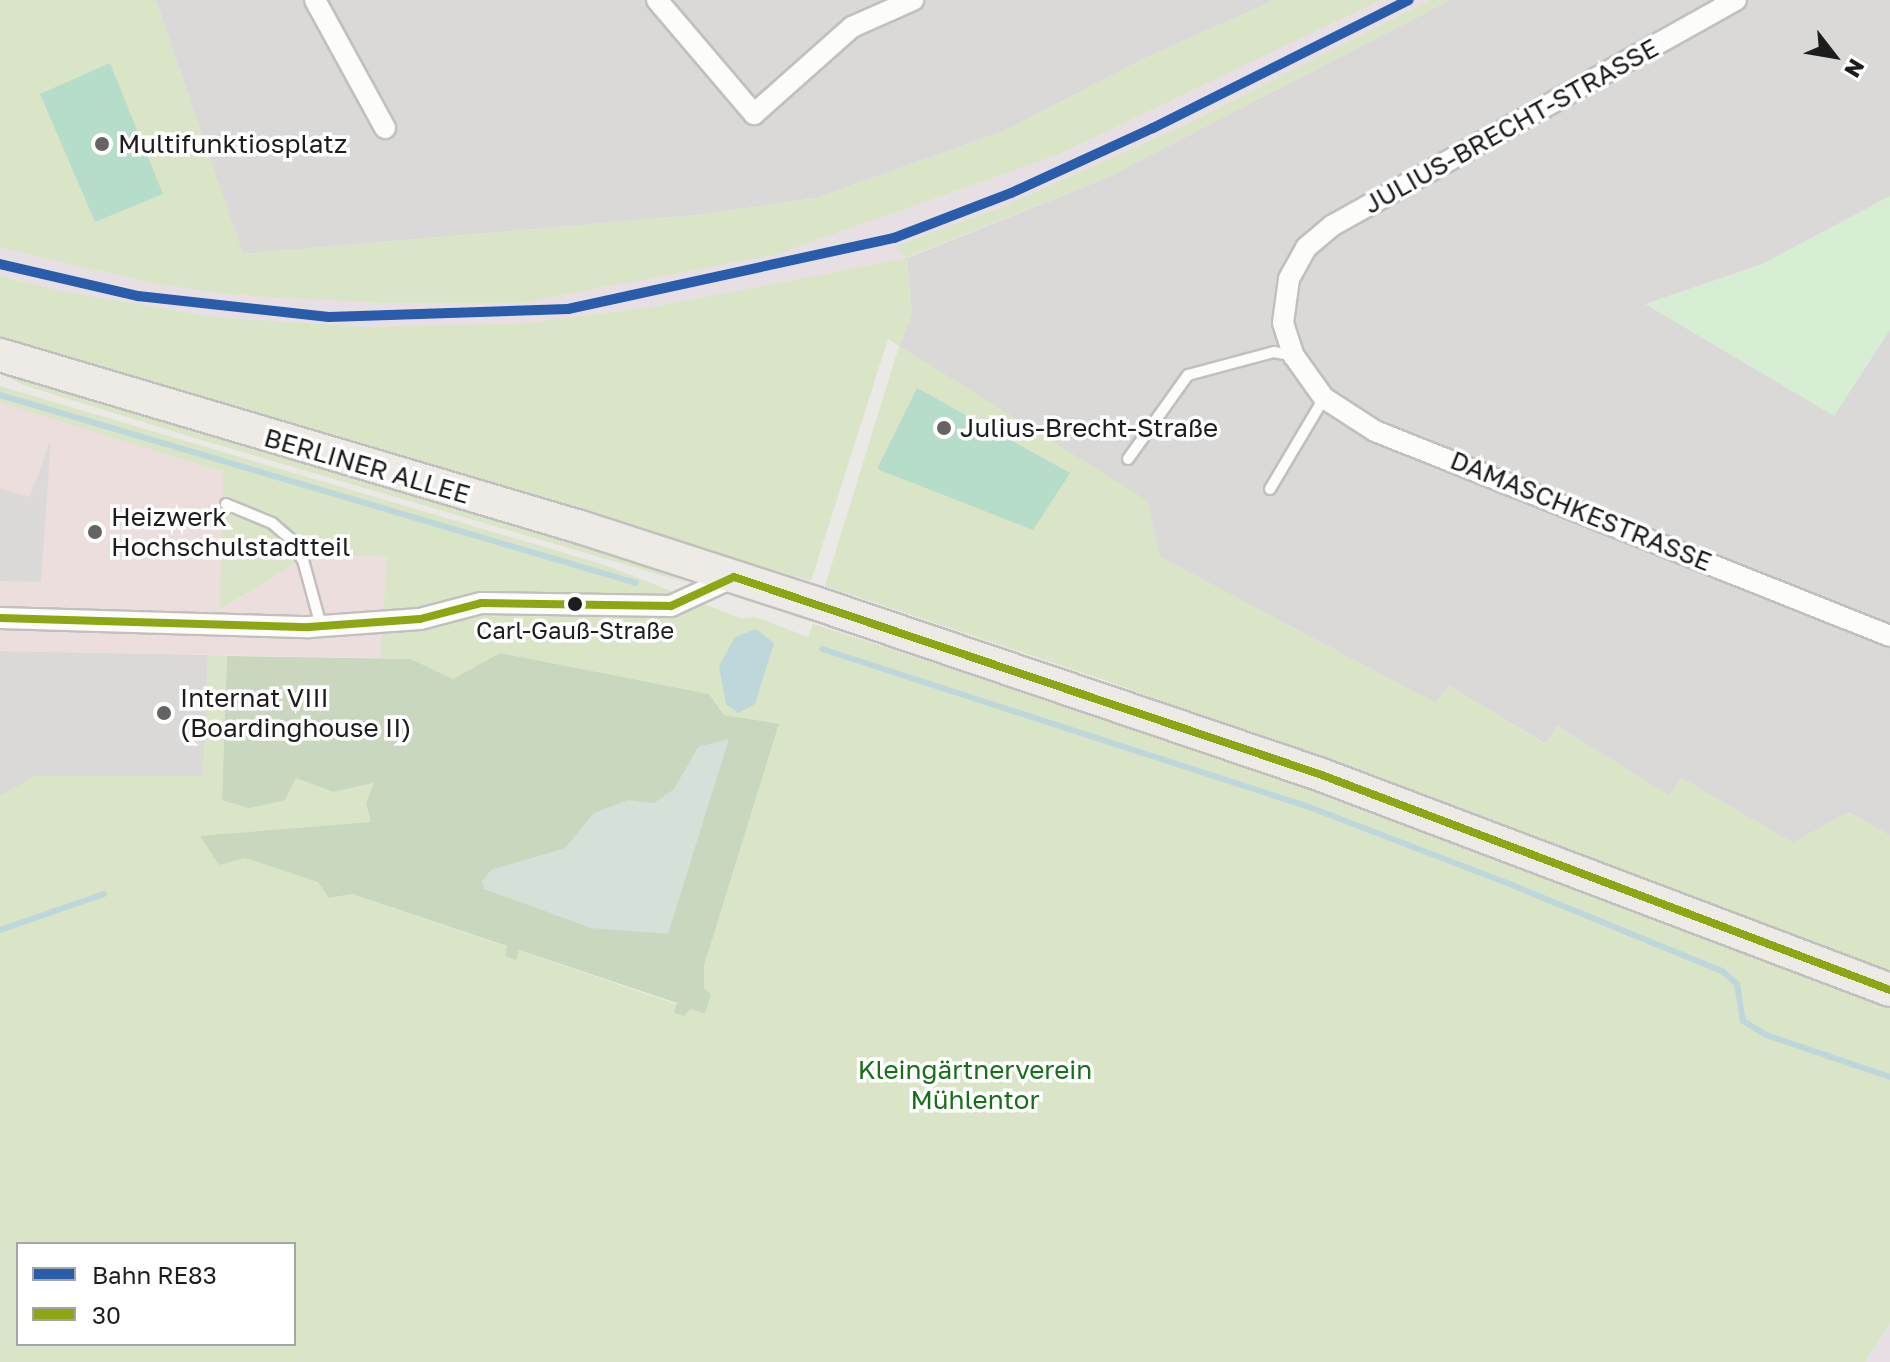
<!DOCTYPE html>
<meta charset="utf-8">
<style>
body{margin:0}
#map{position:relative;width:1890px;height:1362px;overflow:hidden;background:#ebe9e6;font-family:"Golos Text",sans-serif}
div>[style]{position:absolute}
.residential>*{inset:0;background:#dad9d7}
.commercial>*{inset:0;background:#ecdedd}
.industrial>*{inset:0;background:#e8dfe5}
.grass>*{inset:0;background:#dae5c8}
.forest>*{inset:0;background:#c9d7be}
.wetland>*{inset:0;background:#d5e0d9}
.park>*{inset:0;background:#d7eed5}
.pitch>*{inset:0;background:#b6ddca}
.parking>*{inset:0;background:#dbdad9}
.water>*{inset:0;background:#bed7db}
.stream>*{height:6px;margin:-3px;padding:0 3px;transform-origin:3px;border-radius:3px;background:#bed7db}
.roads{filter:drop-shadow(2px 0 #c1c0be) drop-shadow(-2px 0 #c1c0be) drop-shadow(0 2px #c1c0be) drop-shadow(0 -2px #c1c0be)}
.service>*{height:10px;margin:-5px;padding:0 5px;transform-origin:5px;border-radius:5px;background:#fcfcfb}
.minor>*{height:20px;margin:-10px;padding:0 10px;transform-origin:10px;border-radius:10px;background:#fcfcfb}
.primary>*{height:32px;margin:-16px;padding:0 16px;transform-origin:16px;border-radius:16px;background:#eeeae5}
.bus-1>*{height:8px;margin:-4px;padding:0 4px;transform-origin:4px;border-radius:4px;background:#8da614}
.rail-1>*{height:10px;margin:-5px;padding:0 5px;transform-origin:5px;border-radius:5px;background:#295caa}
.dots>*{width:22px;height:22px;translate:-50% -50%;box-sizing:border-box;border:4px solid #fff;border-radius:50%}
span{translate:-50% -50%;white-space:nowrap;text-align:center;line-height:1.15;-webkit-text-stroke:7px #fff;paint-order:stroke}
.bus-label{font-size:24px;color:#1d1d1d}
.street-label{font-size:26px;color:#1d1d1d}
.poi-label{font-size:26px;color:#1d1d1d}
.left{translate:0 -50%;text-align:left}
.park-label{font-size:26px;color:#186f19}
.legend{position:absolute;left:16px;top:1242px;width:280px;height:104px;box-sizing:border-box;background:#fff;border:2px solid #a5a5a5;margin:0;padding:10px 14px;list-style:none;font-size:24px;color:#1d1d1d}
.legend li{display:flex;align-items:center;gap:16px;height:40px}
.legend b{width:40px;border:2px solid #a5a5a5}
.north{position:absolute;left:1794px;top:16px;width:80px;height:80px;-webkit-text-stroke:6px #fff;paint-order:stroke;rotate:121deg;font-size:22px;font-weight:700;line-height:32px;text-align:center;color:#1d1d1d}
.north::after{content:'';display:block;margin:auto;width:28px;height:36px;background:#1d1d1d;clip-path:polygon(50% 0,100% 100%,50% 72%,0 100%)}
</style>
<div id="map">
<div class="residential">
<div style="clip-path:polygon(156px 0,1275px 0,1143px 59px,1004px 131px,816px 198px,697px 215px,242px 254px)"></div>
<div style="clip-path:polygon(1450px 0,1890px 0,1890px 836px,1849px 812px,1793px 843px,1681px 778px,1670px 796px,1557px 726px,1546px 744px,1449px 686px,1435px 703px,1160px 557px,899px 346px,912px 313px,907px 258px,1106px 178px)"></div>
<div style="clip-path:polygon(0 651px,208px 655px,204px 776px,36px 776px,0 796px)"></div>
</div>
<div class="commercial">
<div style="clip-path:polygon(0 403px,223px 472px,221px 610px,312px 554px,387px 557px,380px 658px,0 651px)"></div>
</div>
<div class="industrial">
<div style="clip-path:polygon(1381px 0,1430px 0,1191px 122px,1004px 206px,896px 246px,907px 258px,652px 307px,526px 323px,370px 327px,215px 317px,66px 292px,0 276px,0 248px,156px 284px,230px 295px,378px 303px,522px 303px,775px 255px,1060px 154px)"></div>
<div style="clip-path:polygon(1890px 1324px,1890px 1362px,1865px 1362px)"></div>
</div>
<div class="grass">
<div style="clip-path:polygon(0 0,156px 0,243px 254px,697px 215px,816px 198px,1004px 131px,1143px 59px,1275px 0,1381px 0,1060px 154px,775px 255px,522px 303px,378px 303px,231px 295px,156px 284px,0 248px)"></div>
<div style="clip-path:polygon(1430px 0,1450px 0,1106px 178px,907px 257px,912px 313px,900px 346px,1148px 501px,1160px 557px,1435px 703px,1449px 686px,1545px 744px,1557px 726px,1669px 795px,1681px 778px,1793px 843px,1849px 812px,1890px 836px,1890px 975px,1113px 683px,825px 586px,899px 346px,888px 339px,811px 581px,0 341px,0 276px,66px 292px,215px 317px,370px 327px,526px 323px,652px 307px,906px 258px,896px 246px,1004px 206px,1191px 122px)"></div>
<div style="clip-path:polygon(0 372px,578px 542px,691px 584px,198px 439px,23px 385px)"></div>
<div style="clip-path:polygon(evenodd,0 386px,605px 565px,740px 618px,756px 617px,808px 637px,813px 624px,1220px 754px,1890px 1008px,1890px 1324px,1865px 1362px,0 1362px,0 796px,35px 776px,203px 776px,208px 655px,227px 656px,222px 800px,296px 778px,333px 792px,375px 783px,371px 823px,292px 831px,219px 864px,245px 858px,319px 882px,329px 898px,351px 894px,508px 947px,505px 956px,515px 959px,518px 950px,705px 1014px,711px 994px,704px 988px,704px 966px,779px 725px,724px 715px,709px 694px,500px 653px,453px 679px,411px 659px,380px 658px,387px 557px,312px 554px,220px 610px,223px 472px,0 403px,0 386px,18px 1244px,294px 1244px,294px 1344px,18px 1344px,18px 1244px)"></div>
</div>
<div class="forest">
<div style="clip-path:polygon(500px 653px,709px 694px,724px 715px,779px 724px,704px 966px,704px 988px,711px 994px,705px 1014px,690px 1009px,685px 1016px,674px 1013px,677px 1003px,519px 950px,516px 960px,505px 956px,507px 946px,352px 894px,329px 898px,318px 882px,245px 858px,219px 865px,200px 836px,371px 822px,366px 803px,374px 783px,333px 792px,296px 778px,285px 800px,249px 808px,222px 800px,227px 656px,411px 659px,453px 679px)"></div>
</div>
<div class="wetland">
<div style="clip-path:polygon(729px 739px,668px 934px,591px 928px,484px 889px,482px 881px,491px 870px,565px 848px,594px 813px,628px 800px,654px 803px,674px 789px,698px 747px)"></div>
</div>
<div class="park">
<div style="clip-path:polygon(1890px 196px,1890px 330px,1834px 416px,1645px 304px,1762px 264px)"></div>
</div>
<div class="pitch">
<div style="clip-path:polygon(110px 63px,163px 194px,95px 222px,40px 94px)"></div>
<div style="clip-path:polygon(917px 388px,1070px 473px,1033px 530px,877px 469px)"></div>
</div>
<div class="parking">
<div style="clip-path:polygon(1429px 310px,1524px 366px,1488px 427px,1465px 414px,1457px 426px,1382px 390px)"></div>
<div style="clip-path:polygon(51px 438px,41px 582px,0 581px,0 488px,30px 497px)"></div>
<div style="clip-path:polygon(109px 737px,124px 737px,203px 739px,199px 765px,108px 762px)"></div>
</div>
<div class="water">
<div style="clip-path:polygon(756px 629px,774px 643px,755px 704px,738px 713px,726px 704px,719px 666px,735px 637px)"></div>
</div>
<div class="stream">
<div style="left:0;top:395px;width:663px;rotate:16.47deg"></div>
<div style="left:822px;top:649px;width:512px;rotate:17.97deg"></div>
<div style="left:1309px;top:807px;width:217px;rotate:21deg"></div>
<div style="left:1512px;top:885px;width:227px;rotate:22.3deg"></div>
<div style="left:1722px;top:971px;width:20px;rotate:41deg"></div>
<div style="left:1737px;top:984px;width:37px;rotate:81deg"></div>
<div style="left:1743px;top:1021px;width:27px;rotate:31deg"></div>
<div style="left:1766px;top:1035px;width:131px;rotate:18.7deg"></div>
<div style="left:0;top:930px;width:110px;rotate:-19.1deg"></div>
</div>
<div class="roads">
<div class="service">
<div style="left:1128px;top:459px;width:103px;rotate:-54.5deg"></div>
<div style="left:1188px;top:375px;width:89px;rotate:-15deg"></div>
<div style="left:1274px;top:352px;width:20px;rotate:11deg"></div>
<div style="left:1270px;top:489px;width:106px;rotate:-59.3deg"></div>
<div style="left:226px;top:504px;width:50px;rotate:22.4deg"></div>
<div style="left:272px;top:523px;width:23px;rotate:41deg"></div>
<div style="left:289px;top:538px;width:26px;rotate:58deg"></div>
<div style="left:303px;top:560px;width:68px;rotate:74.7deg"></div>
</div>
<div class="minor">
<div style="left:315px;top:0;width:146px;rotate:61.3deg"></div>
<div style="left:657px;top:0;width:150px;rotate:49.6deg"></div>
<div style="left:754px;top:114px;width:131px;rotate:-41.6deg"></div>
<div style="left:852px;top:27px;width:67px;rotate:-23.9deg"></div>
<div style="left:1736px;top:0;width:462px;rotate:150.8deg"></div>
<div style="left:1333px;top:225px;width:35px;rotate:140deg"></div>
<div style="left:1306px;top:248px;width:35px;rotate:119deg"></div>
<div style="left:1289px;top:279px;width:44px;rotate:97.8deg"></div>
<div style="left:1283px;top:323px;width:35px;rotate:72deg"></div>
<div style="left:1294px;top:356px;width:52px;rotate:54.5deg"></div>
<div style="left:1324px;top:398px;width:61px;rotate:32.9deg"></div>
<div style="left:1375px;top:431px;width:554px;rotate:21.71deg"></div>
<div style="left:0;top:618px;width:309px;rotate:1.7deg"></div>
<div style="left:309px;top:627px;width:111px;rotate:-4.1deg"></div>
<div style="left:420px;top:619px;width:63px;rotate:-14.7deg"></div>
<div style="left:481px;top:603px;width:190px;rotate:0.9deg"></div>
<div style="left:671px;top:606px;width:69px;rotate:-24.7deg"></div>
</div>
<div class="primary">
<div style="left:0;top:355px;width:605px;rotate:16.52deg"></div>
<div style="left:580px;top:527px;width:244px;rotate:17.9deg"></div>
<div style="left:812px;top:602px;width:535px;rotate:18.74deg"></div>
<div style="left:1319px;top:774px;width:610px;rotate:20.72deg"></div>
</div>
</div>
<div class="bus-1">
<div style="left:734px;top:577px;width:617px;rotate:18.61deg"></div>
<div style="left:1319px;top:774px;width:610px;rotate:20.72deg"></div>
<div style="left:0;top:618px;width:309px;rotate:1.7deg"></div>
<div style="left:309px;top:627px;width:111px;rotate:-4.1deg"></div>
<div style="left:420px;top:619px;width:63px;rotate:-14.7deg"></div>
<div style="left:481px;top:603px;width:190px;rotate:0.9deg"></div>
<div style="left:671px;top:606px;width:69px;rotate:-24.7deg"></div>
</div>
<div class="rail-1">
<div style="left:0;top:264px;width:142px;rotate:13.1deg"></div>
<div style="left:138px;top:296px;width:192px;rotate:6.3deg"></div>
<div style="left:329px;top:317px;width:239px;rotate:-1.9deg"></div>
<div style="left:568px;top:309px;width:334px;rotate:-12.3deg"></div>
<div style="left:894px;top:238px;width:125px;rotate:-21deg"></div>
<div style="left:1011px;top:193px;width:156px;rotate:-24.6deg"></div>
<div style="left:1153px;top:128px;width:286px;rotate:-26.6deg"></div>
</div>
<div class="dots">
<div style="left:102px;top:144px;background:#656463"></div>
<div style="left:944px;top:428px;background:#656463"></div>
<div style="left:95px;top:532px;background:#656463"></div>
<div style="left:575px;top:604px;background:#1d1d1d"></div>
<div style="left:164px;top:713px;background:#656463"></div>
</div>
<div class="bus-label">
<span style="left:575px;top:630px">Carl-Gauß-Straße</span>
</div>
<div class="street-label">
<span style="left:1511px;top:126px;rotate:-29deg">JULIUS-BRECHT-STRASSE</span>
<span style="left:367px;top:466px;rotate:16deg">BERLINER ALLEE</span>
<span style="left:1581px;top:511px;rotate:22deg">DAMASCHKESTRASSE</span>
</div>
<div class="poi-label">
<span class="left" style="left:118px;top:144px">Multifunktiosplatz</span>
<span class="left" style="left:960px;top:428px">Julius-Brecht-Straße</span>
<span class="left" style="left:111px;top:532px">Heizwerk<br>Hochschulstadtteil</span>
<span class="left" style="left:180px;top:713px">Internat VIII<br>(Boardinghouse II)</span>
</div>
<div class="park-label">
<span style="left:975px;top:1085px">Kleingärtnerverein<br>Mühlentor</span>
</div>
<ul class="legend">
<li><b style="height:10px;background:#295caa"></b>Bahn RE83</li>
<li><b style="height:10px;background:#8da614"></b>30</li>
</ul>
<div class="north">N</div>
</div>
